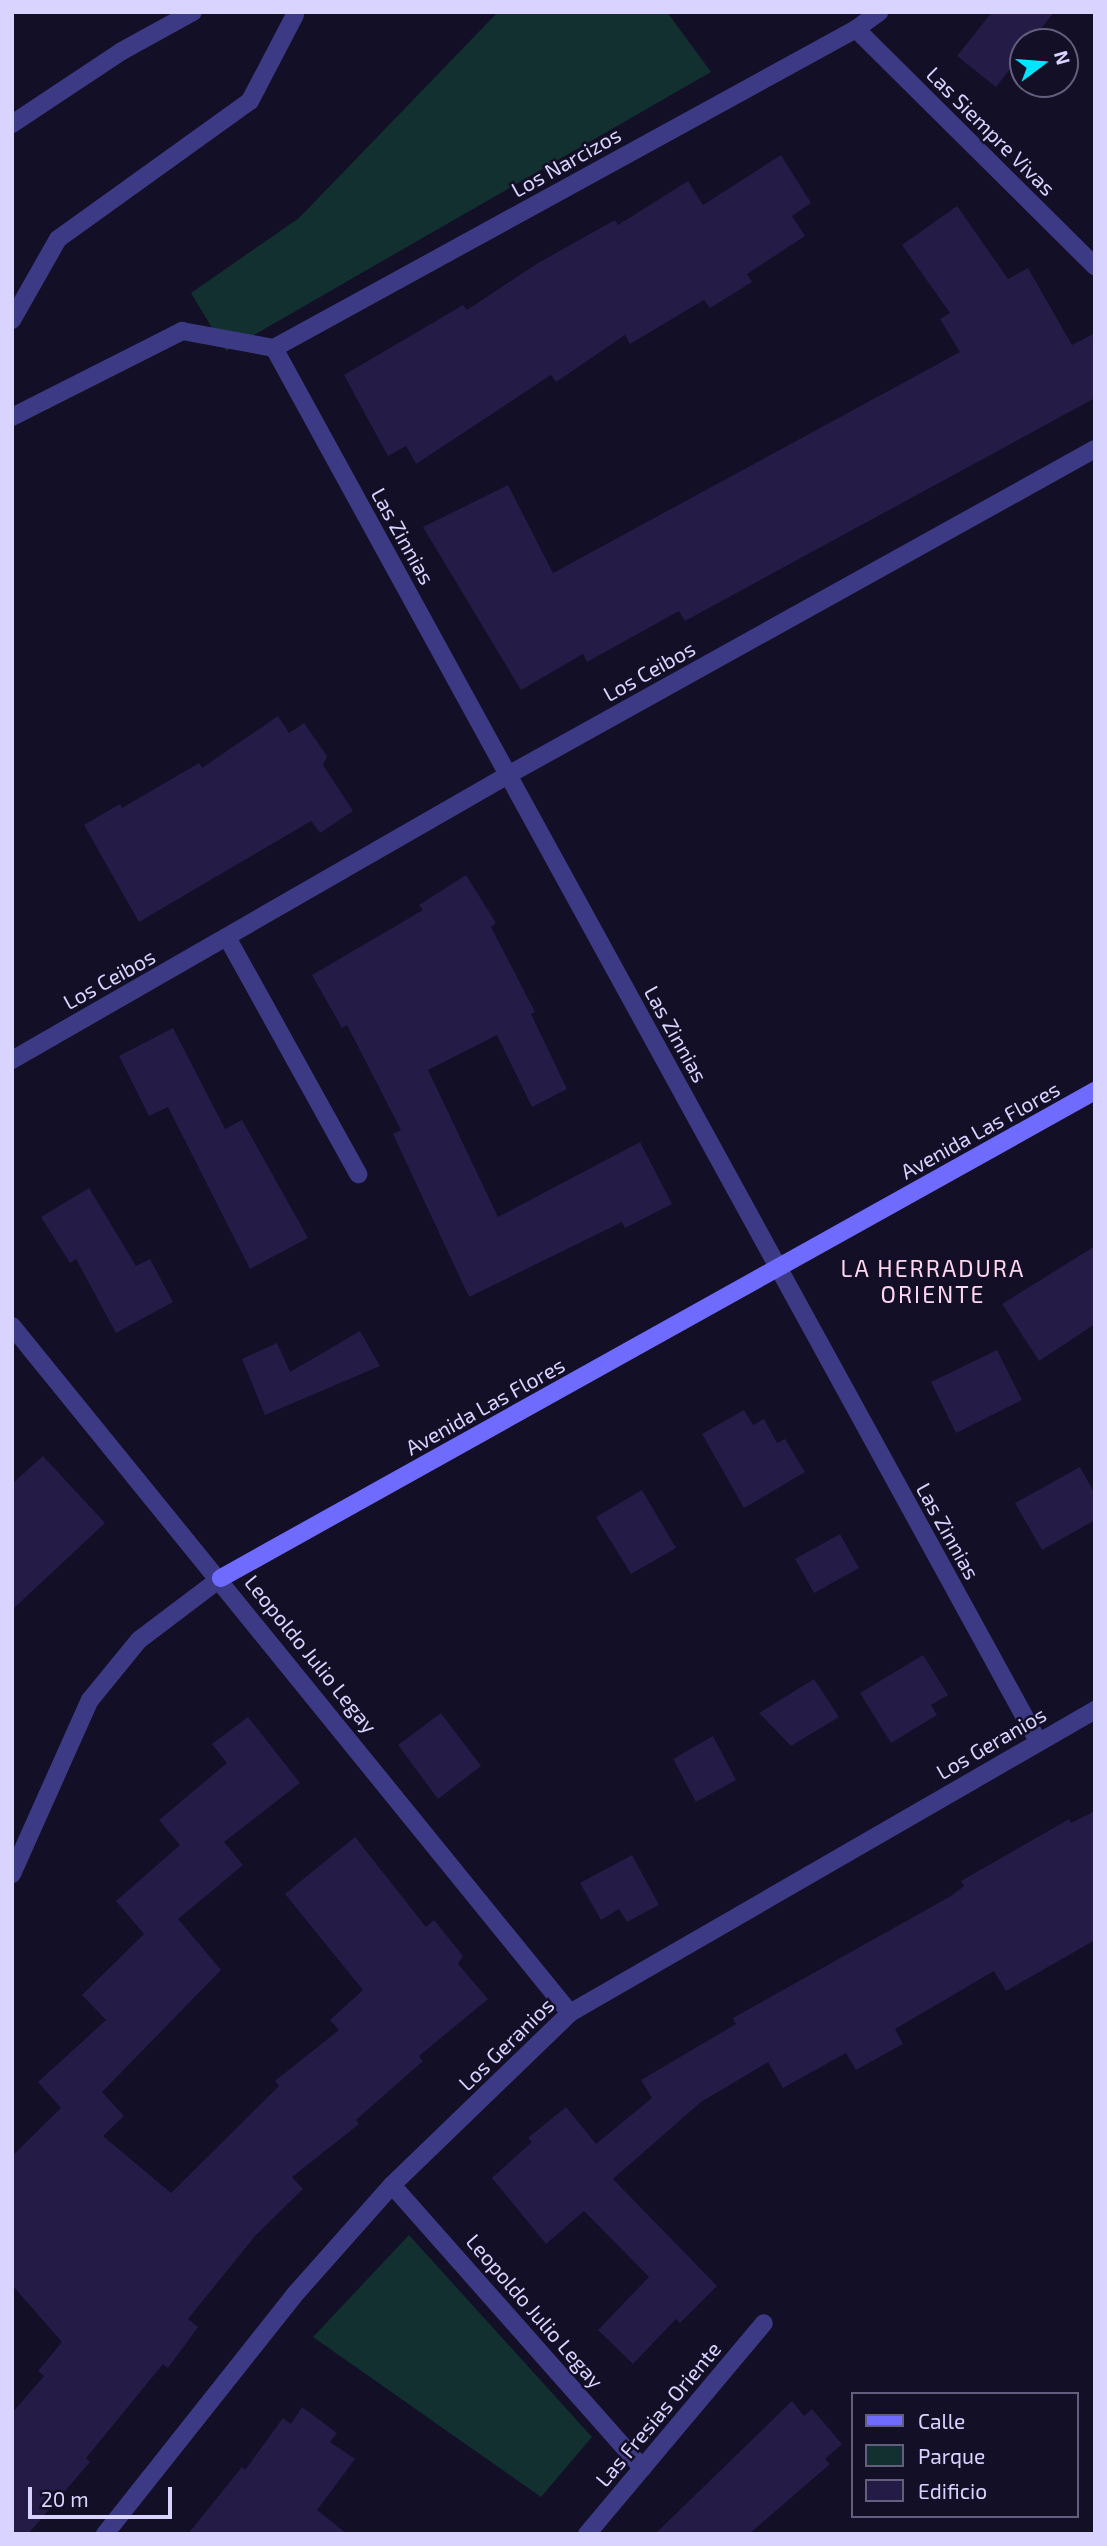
<!DOCTYPE html>
<style>
body{margin:0}
#map{position:relative;width:1107px;height:2546px;overflow:hidden;background:#130f26;font-family:"Exo 2",sans-serif}
div>[style]{position:absolute}
.green>*{inset:0;background:#12302f}
.building>*{inset:0;background:#241b47}
.street>*{height:18px;margin:-9px;padding:0 9px;transform-origin:9px;border-radius:9px;background:#3d3a85}
.secondary>*{height:18px;margin:-9px;padding:0 9px;transform-origin:9px;border-radius:9px;background:#6f6bff}
span{translate:-50% -50%;white-space:nowrap;text-align:center;line-height:1.15;-webkit-text-stroke:5px #130f26;paint-order:stroke}
.street-label{font-size:21px;color:#d9d4ff}
.neighbourhood-label{font-size:23px;color:#ffd6f0;letter-spacing:2px}
.frame{position:absolute;inset:0;border:14px solid #d9d4ff;pointer-events:none}
.legend{position:absolute;left:851px;top:2392px;width:228px;height:126px;box-sizing:border-box;background:#130f26;border:2px solid #625e7d;margin:0;padding:9px 12px;list-style:none;font-size:21px;color:#d9d4ff}
.legend li{display:flex;align-items:center;gap:14px;height:35px}
.legend b{width:35px;border:2px solid #625e7d}
.north{position:absolute;left:1009px;top:28px;width:70px;height:70px;box-sizing:border-box;background:#130f26;border:2px solid #625e7d;border-radius:50%;rotate:74deg;font-size:19px;font-weight:700;line-height:28px;text-align:center;color:#d9d4ff}
.north::after{content:'';display:block;margin:auto;width:24px;height:32px;background:#00e5ff;clip-path:polygon(50% 0,100% 100%,50% 72%,0 100%)}
.scale{position:absolute;left:28px;top:2487px;width:144px;height:32px;box-sizing:border-box;border:4px solid #d9d4ff;border-top:0;padding-left:9px;font-size:21px;line-height:24px;white-space:nowrap;color:#d9d4ff;-webkit-text-stroke:5px #130f26;paint-order:stroke}
</style>
<div id="map">
<div class="green">
<div style="clip-path:polygon(498px 12px,667px 12px,711px 72px,226px 351px,191px 293px,299px 218px)"></div>
<div style="clip-path:polygon(409px 2235px,592px 2437px,541px 2497px,313px 2337px)"></div>
</div>
<div class="building">
<div style="clip-path:polygon(992px 12px,1054px 12px,1031px 42px,1023px 42px,1023px 52px,996px 87px,957px 56px)"></div>
<div style="clip-path:polygon(781px 155px,811px 203px,792px 216px,805px 236px,747px 274px,752px 282px,710px 308px,704px 300px,630px 344px,625px 335px,556px 382px,551px 375px,416px 464px,406px 446px,388px 456px,344px 375px,463px 305px,467px 310px,538px 263px,615px 220px,618px 225px,688px 181px,703px 205px)"></div>
<div style="clip-path:polygon(957px 206px,1008px 279px,1028px 268px,1072px 345px,1095px 333px,1095px 398px,685px 621px,679px 611px,587px 662px,583px 654px,521px 690px,423px 527px,508px 485px,553px 573px,960px 352px,940px 319px,950px 313px,902px 245px)"></div>
<div style="clip-path:polygon(278px 716px,289px 733px,304px 723px,327px 756px,323px 765px,353px 811px,320px 833px,311px 821px,139px 922px,84px 825px,120px 804px,122px 808px,199px 763px,202px 768px)"></div>
<div style="clip-path:polygon(466px 875px,496px 923px,491px 927px,535px 1012px,531px 1014px,567px 1089px,532px 1107px,497px 1035px,428px 1070px,498px 1217px,640px 1142px,672px 1204px,625px 1228px,622px 1222px,469px 1297px,393px 1134px,401px 1130px,347px 1025px,342px 1028px,312px 975px,423px 910px,419px 905px)"></div>
<div style="clip-path:polygon(173px 1028px,225px 1129px,242px 1120px,308px 1238px,250px 1269px,168px 1107px,149px 1116px,119px 1056px)"></div>
<div style="clip-path:polygon(89px 1188px,136px 1266px,150px 1259px,173px 1302px,116px 1333px,76px 1259px,70px 1263px,41px 1217px)"></div>
<div style="clip-path:polygon(1095px 1246px,1095px 1324px,1039px 1361px,1002px 1304px)"></div>
<div style="clip-path:polygon(360px 1331px,380px 1366px,265px 1415px,242px 1359px,277px 1343px,290px 1372px)"></div>
<div style="clip-path:polygon(997px 1350px,1022px 1400px,956px 1433px,931px 1382px)"></div>
<div style="clip-path:polygon(744px 1410px,753px 1425px,764px 1419px,777px 1443px,785px 1439px,805px 1472px,744px 1508px,702px 1434px)"></div>
<div style="clip-path:polygon(43px 1456px,105px 1523px,12px 1610px,12px 1484px)"></div>
<div style="clip-path:polygon(1080px 1467px,1095px 1494px,1095px 1520px,1042px 1550px,1015px 1503px)"></div>
<div style="clip-path:polygon(642px 1490px,676px 1548px,631px 1574px,596px 1517px)"></div>
<div style="clip-path:polygon(840px 1534px,859px 1568px,814px 1593px,795px 1559px)"></div>
<div style="clip-path:polygon(923px 1655px,948px 1695px,931px 1705px,937px 1715px,891px 1743px,860px 1693px)"></div>
<div style="clip-path:polygon(814px 1679px,839px 1717px,791px 1746px,759px 1713px)"></div>
<div style="clip-path:polygon(441px 1713px,481px 1766px,438px 1799px,398px 1745px)"></div>
<div style="clip-path:polygon(248px 1717px,300px 1783px,224px 1842px,243px 1865px,178px 1919px,221px 1970px,102px 2092px,124px 2116px,103px 2136px,171px 2193px,279px 2086px,275px 2081px,339px 2030px,330px 2020px,363px 1990px,285px 1894px,355px 1837px,426px 1927px,434px 1920px,463px 1956px,458px 1964px,488px 1999px,419px 2056px,423px 2061px,356px 2120px,359px 2124px,292px 2177px,303px 2189px,255px 2236px,188px 2319px,198px 2327px,168px 2368px,163px 2364px,86px 2458px,90px 2462px,28px 2534px,12px 2534px,12px 2413px,44px 2376px,38px 2371px,62px 2342px,12px 2285px,12px 2156px,61px 2108px,38px 2082px,106px 2020px,82px 1995px,144px 1934px,116px 1901px,180px 1845px,159px 1820px,227px 1763px,212px 1744px)"></div>
<div style="clip-path:polygon(713px 1736px,736px 1780px,696px 1802px,673px 1759px)"></div>
<div style="clip-path:polygon(1095px 1811px,1095px 1940px,1006px 1991px,994px 1971px,895px 2029px,903px 2044px,856px 2070px,846px 2053px,783px 2088px,768px 2062px,701px 2102px,613px 2179px,717px 2286px,680px 2323px,676px 2319px,633px 2364px,598px 2330px,649px 2277px,584px 2211px,546px 2244px,492px 2178px,532px 2142px,528px 2138px,566px 2107px,596px 2144px,652px 2098px,641px 2080px,736px 2024px,733px 2018px,951px 1896px,964px 1886px,961px 1881px,1069px 1819px,1071px 1823px)"></div>
<div style="clip-path:polygon(632px 1855px,659px 1905px,627px 1922px,619px 1909px,601px 1920px,580px 1883px)"></div>
<div style="clip-path:polygon(792px 2401px,804px 2416px,812px 2409px,842px 2444px,825px 2459px,830px 2464px,749px 2534px,655px 2534px)"></div>
<div style="clip-path:polygon(302px 2407px,337px 2433px,330px 2442px,355px 2459px,317px 2510px,347px 2534px,188px 2534px,242px 2467px,245px 2470px,283px 2418px,291px 2424px)"></div>
</div>
<div class="street">
<div style="left:856px;top:29px;width:337px;rotate:44.8deg"></div>
<div style="left:12px;top:124px;width:132px;rotate:-33.6deg"></div>
<div style="left:122px;top:51px;width:81px;rotate:-28.8deg"></div>
<div style="left:12px;top:320px;width:93px;rotate:-60.4deg"></div>
<div style="left:58px;top:239px;width:236px;rotate:-35.7deg"></div>
<div style="left:250px;top:101px;width:97px;rotate:-62.4deg"></div>
<div style="left:274px;top:348px;width:1589px;rotate:61.26deg"></div>
<div style="left:274px;top:348px;width:664px;rotate:-28.73deg"></div>
<div style="left:856px;top:29px;width:29px;rotate:-36deg"></div>
<div style="left:12px;top:417px;width:191px;rotate:-26.8deg"></div>
<div style="left:182px;top:331px;width:94px;rotate:10.5deg"></div>
<div style="left:228px;top:939px;width:269px;rotate:61deg"></div>
<div style="left:12px;top:1060px;width:572px;rotate:-29.88deg"></div>
<div style="left:508px;top:775px;width:671px;rotate:-29.05deg"></div>
<div style="left:12px;top:1326px;width:885px;rotate:50.92deg"></div>
<div style="left:12px;top:1874px;width:191px;rotate:-65.9deg"></div>
<div style="left:90px;top:1700px;width:77px;rotate:-50.8deg"></div>
<div style="left:139px;top:1640px;width:103px;rotate:-37.1deg"></div>
<div style="left:392px;top:2185px;width:378px;rotate:48.5deg"></div>
<div style="left:105px;top:2534px;width:309px;rotate:-51.6deg"></div>
<div style="left:297px;top:2292px;width:143px;rotate:-48.4deg"></div>
<div style="left:392px;top:2185px;width:248px;rotate:-44deg"></div>
<div style="left:570px;top:2013px;width:606px;rotate:-29.99deg"></div>
<div style="left:587px;top:2534px;width:275px;rotate:-50deg"></div>
</div>
<div class="secondary">
<div style="left:221px;top:1578px;width:1001px;rotate:-29.13deg"></div>
</div>
<div class="street-label">
<span style="left:991px;top:131px;rotate:45deg">Las Siempre Vivas</span>
<span style="left:566px;top:162px;rotate:-29deg">Los Narcizos</span>
<span style="left:403px;top:536px;rotate:61deg">Las Zinnias</span>
<span style="left:649px;top:671px;rotate:-29deg">Los Ceibos</span>
<span style="left:109px;top:979px;rotate:-29deg">Los Ceibos</span>
<span style="left:676px;top:1034px;rotate:61deg">Las Zinnias</span>
<span style="left:980px;top:1130px;rotate:-29deg">Avenida Las Flores</span>
<span style="left:485px;top:1406px;rotate:-29deg">Avenida Las Flores</span>
<span style="left:948px;top:1531px;rotate:61deg">Las Zinnias</span>
<span style="left:311px;top:1654px;rotate:51deg">Leopoldo Julio Legay</span>
<span style="left:991px;top:1743px;rotate:-30deg">Los Geranios</span>
<span style="left:506px;top:2044px;rotate:-44deg">Los Geranios</span>
<span style="left:535px;top:2311px;rotate:49deg">Leopoldo Julio Legay</span>
<span style="left:658px;top:2414px;rotate:-50deg">Las Fresias Oriente</span>
</div>
<div class="neighbourhood-label">
<span style="left:933px;top:1281px">LA HERRADURA<br>ORIENTE</span>
</div>
<div class="frame"></div>
<ul class="legend">
<li><b style="height:9px;background:#6f6bff"></b>Calle</li>
<li><b style="height:19px;background:#12302f"></b>Parque</li>
<li><b style="height:19px;background:#241b47"></b>Edificio</li>
</ul>
<div class="north">N</div>
<div class="scale">20 m</div>
</div>
